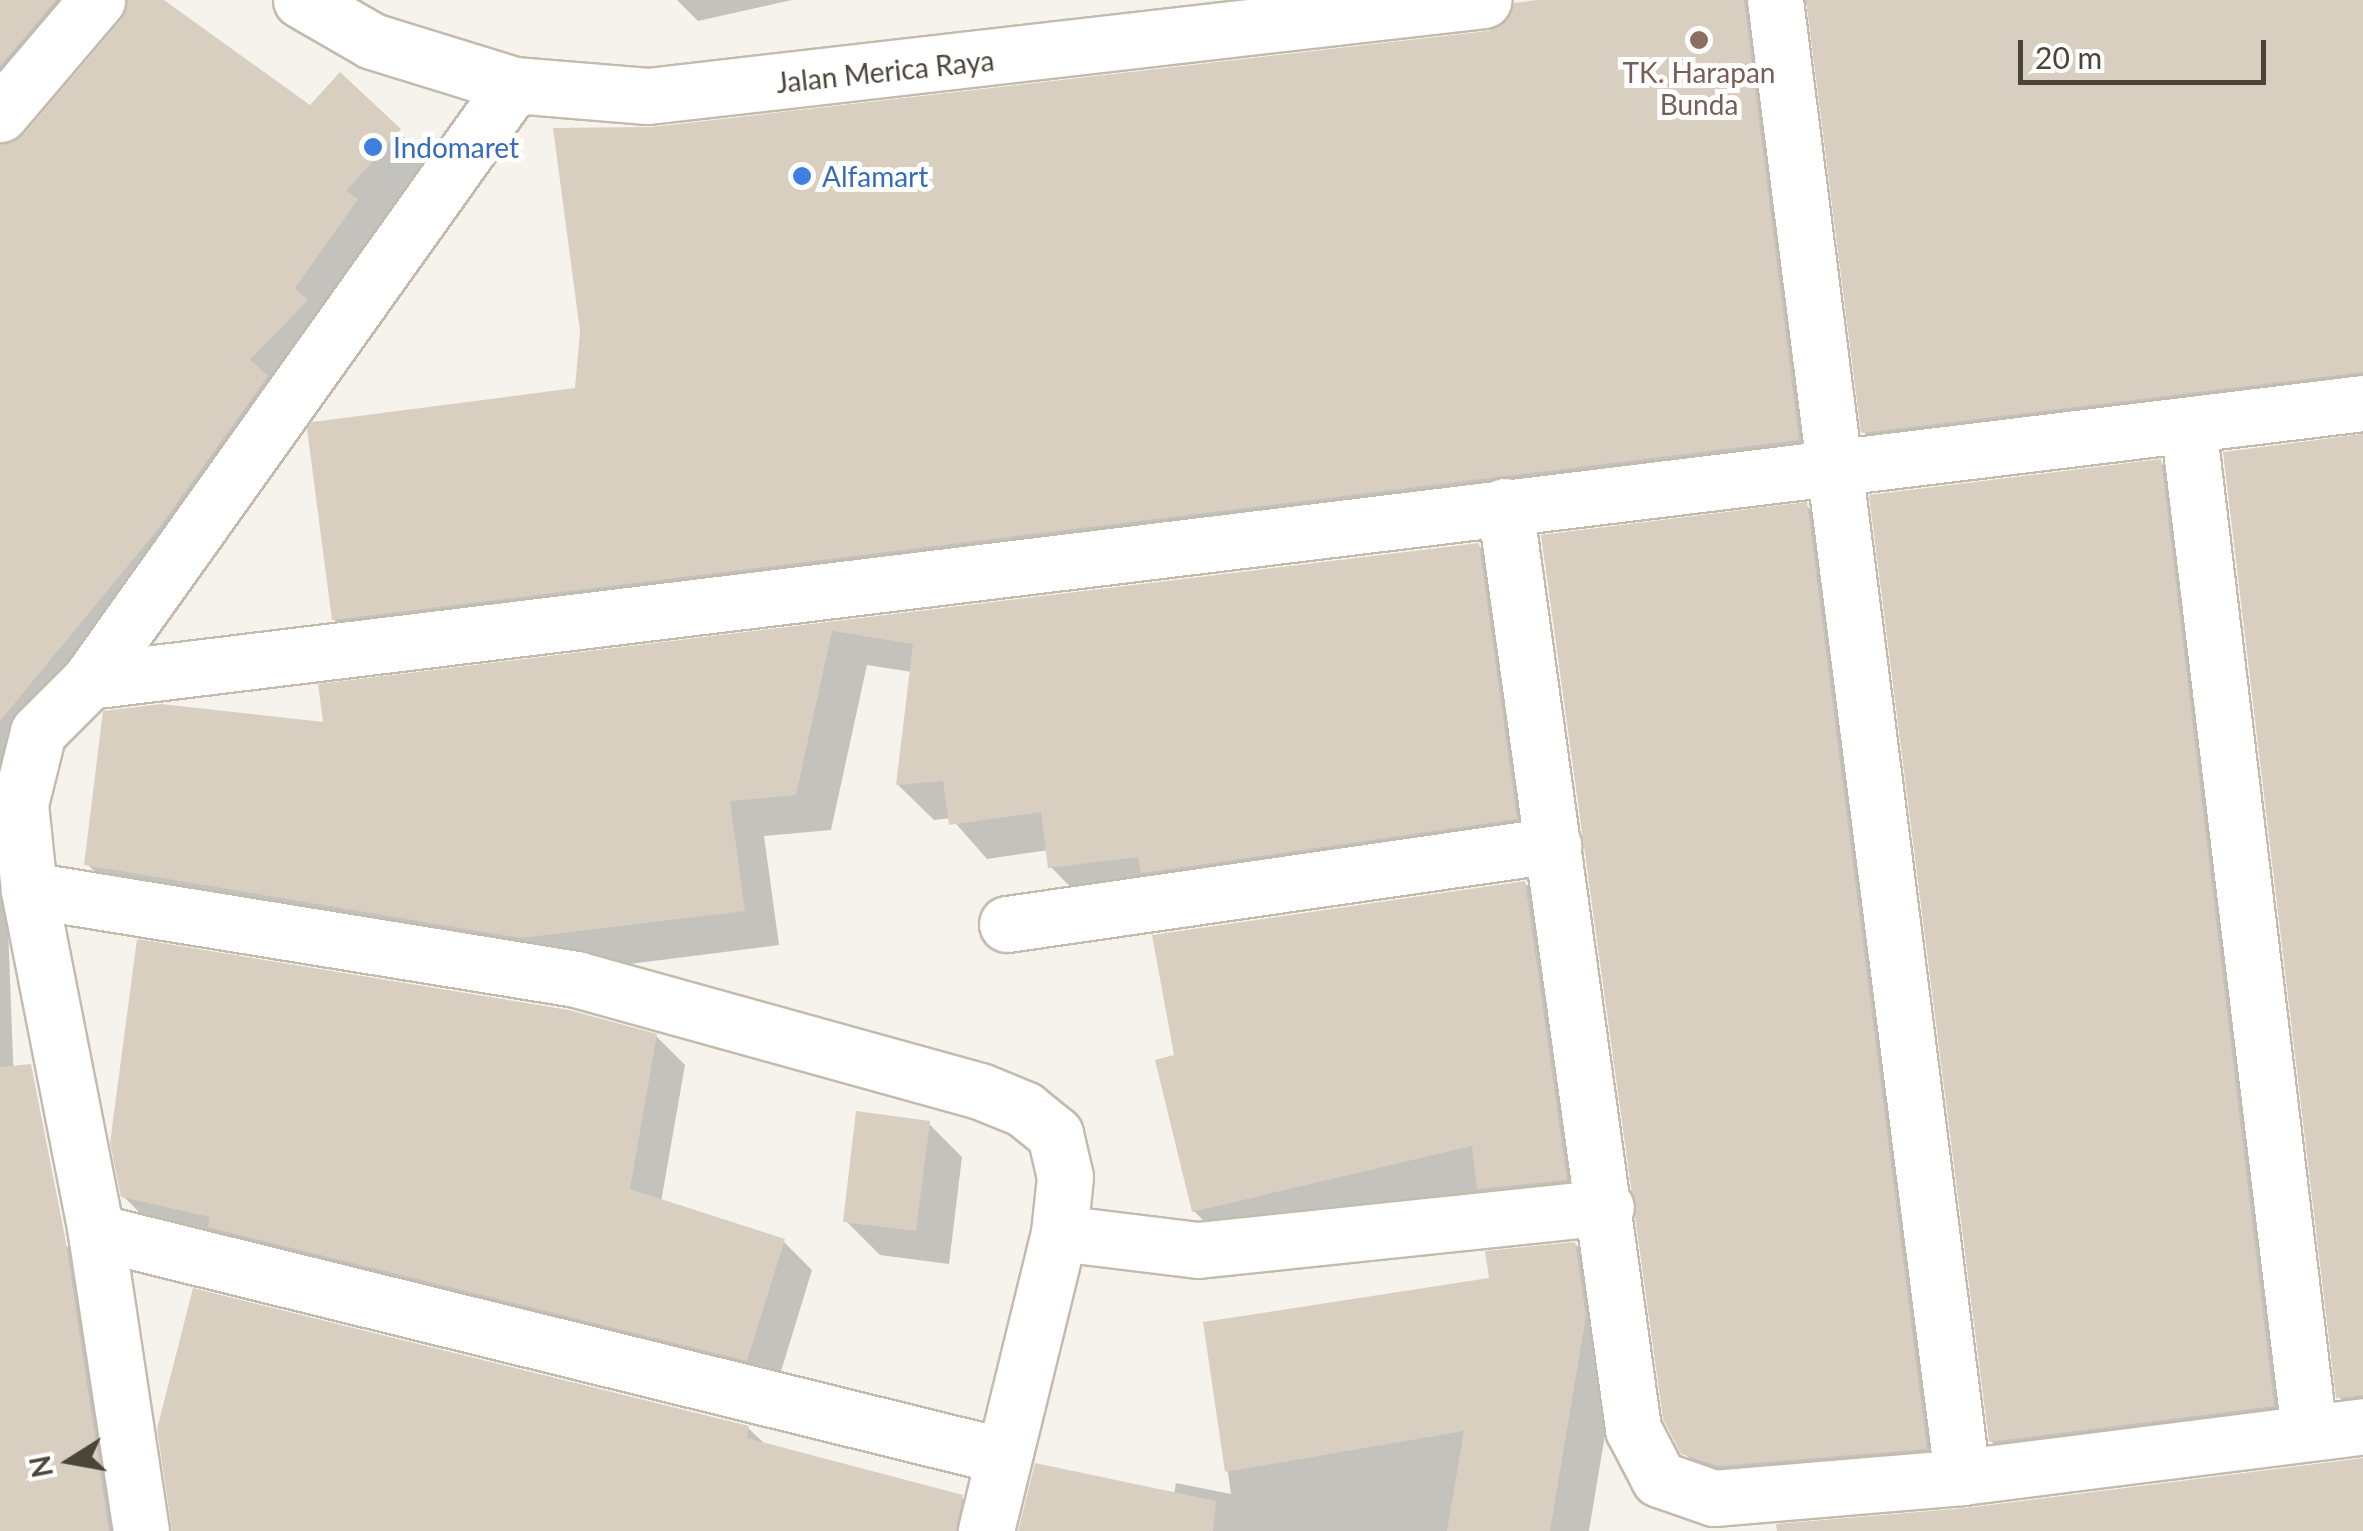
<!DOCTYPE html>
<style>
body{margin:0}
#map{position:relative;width:2363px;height:1531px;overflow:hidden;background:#f6f3ec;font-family:Lato,sans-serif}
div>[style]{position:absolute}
.shadow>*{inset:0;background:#0003}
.building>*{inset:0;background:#d8cfc1}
.roads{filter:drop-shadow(2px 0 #c2bbae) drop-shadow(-2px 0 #c2bbae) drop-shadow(0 2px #c2bbae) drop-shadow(0 -2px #c2bbae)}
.minor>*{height:55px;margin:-27.5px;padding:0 27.5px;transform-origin:27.5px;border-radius:27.5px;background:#fff}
.dots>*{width:28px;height:28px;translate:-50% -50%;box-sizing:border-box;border:5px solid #fff;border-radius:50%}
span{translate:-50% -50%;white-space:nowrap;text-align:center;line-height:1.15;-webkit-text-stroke:10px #fff;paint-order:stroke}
.street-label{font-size:28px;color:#4b4439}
.education-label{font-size:28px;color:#785e54}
.shop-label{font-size:28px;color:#366cbe}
.left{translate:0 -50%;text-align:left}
.north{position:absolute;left:20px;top:1411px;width:100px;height:100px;-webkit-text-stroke:8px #fff;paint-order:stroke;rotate:259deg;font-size:28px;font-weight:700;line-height:40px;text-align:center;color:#4b4439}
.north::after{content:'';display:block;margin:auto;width:35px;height:45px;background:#4b4439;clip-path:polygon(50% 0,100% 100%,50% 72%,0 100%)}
.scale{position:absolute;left:2018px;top:40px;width:248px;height:45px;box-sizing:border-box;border:5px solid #4b4439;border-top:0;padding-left:12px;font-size:30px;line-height:35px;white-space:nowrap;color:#4b4439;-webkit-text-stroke:8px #fff;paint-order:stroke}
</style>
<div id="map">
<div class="shadow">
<div style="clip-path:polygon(0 0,67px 0,0 69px)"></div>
<div style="clip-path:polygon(129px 0,159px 0,310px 108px,340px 76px,439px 170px,4px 820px,20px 1242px,65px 1244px,104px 1284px,142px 1531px,0 1531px,0 189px,123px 21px)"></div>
<div style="clip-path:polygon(677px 0,792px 0,698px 21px)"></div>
<div style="clip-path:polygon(1546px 0,2363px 0,2363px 411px,1900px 468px,1864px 432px,1807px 5px,1791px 11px,1834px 476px,370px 655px,334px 619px,577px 390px,652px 130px,1488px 34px)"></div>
<div style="clip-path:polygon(2363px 434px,2363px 1421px,2339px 1397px,2225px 454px)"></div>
<div style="clip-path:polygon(2160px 462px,2194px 496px,2307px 1439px,2025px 1475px,1991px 1441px)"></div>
<div style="clip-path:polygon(1806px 505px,1840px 539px,1960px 1482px,1718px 1487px,1683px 1452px)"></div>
<div style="clip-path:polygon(1478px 545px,1513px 581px,1551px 853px,1086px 903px,1051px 867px,1049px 850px,987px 859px,951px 818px,934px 820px,898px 785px,912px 672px,867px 665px,831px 830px,764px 836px,779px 945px,558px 973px,123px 899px,87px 864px,326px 725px,321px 687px)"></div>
<div style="clip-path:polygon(1525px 883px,1564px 923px,1605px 1218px,1519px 1227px,1483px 1191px,1233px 1251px,1194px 1211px,1177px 1057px)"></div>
<div style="clip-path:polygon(656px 1036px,685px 1065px,661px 1202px,783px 1241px,812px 1270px,776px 1388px,153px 1226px,123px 1196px)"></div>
<div style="clip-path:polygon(928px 1123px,962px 1157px,949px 1264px,880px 1255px,846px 1221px)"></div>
<div style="clip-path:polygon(1575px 1244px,1609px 1278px,1619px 1351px,1589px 1531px,1021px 1531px,1174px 1495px,1176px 1483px,1231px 1494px,1206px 1324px,1491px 1280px)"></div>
<div style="clip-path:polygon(748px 1428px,766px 1445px,961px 1497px,995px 1531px,173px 1531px)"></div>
</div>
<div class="building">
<div style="clip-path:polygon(0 0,56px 0,0 66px)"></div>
<div style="clip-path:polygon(127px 0,164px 0,310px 105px,340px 72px,401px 129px,346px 191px,358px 199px,295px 288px,308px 300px,250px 360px,268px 376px,159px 528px,0 721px,0 144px,24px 134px,121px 20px)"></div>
<div style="clip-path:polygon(1538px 0,1744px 0,1799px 440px,332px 620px,307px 429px,312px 422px,575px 388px,580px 331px,553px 128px,652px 127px,1488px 31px,1503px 24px,1514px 3px)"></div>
<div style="clip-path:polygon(1806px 0,2363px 0,2363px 372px,1861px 433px)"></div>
<div style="clip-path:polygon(2363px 434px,2363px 1395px,2336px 1398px,2223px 452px)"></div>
<div style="clip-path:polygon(2161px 459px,2274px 1406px,1989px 1442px,1869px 495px)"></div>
<div style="clip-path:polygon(1807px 502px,1927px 1449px,1718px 1466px,1681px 1454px,1663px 1419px,1541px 535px)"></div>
<div style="clip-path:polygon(1479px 543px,1517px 819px,1141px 873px,1138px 857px,1048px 868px,1041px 812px,949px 825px,943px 781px,896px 785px,913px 644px,832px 631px,796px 795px,730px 801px,745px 911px,521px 938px,84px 865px,103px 711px,161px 704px,323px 722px,318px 684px)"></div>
<div style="clip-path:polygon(1525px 881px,1567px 1180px,1477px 1189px,1472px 1146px,1192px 1212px,1155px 1060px,1174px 1055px,1152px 935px)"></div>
<div style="clip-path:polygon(137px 939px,569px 1010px,657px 1034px,630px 1189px,785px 1239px,747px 1361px,208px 1227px,210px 1217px,121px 1197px,110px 1143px)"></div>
<div style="clip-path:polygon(31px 1064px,65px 1237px,109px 1531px,0 1531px,0 1067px)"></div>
<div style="clip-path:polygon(856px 1111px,930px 1121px,916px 1231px,843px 1222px)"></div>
<div style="clip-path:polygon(1575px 1242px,1586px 1316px,1550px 1531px,1447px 1531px,1464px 1431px,1225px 1472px,1203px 1322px,1489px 1278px,1485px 1251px)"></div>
<div style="clip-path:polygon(193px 1288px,749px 1426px,747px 1438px,963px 1495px,956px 1531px,172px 1531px,157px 1429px)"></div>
<div style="clip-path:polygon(2363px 1458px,2363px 1531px,1777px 1531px,1776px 1524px,1966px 1508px)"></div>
<div style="clip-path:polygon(1035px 1463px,1216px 1501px,1213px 1531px,1018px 1531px)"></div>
</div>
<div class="roads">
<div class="minor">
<div style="left:301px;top:0;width:82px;rotate:30deg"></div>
<div style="left:372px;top:41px;width:149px;rotate:17.2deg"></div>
<div style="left:514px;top:85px;width:134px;rotate:4.7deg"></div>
<div style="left:648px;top:96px;width:841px;rotate:-6.55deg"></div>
<div style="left:1775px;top:0;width:1489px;rotate:82.78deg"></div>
<div style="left:0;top:114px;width:150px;rotate:-49.6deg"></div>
<div style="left:2188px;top:425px;width:1015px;rotate:83.15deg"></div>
<div style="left:1505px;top:506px;width:932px;rotate:82.1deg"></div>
<div style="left:1633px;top:1429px;width:56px;rotate:62.5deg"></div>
<div style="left:1659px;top:1479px;width:58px;rotate:19.1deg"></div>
<div style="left:1714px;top:1498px;width:249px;rotate:-4.8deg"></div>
<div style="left:1962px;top:1477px;width:404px;rotate:-7.2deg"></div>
<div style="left:89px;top:681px;width:2291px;rotate:-6.97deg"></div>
<div style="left:29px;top:890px;width:554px;rotate:9.24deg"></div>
<div style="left:576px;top:979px;width:419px;rotate:15.5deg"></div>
<div style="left:980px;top:1091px;width:48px;rotate:22.2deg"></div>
<div style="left:1024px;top:1109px;width:40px;rotate:39deg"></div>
<div style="left:1055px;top:1134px;width:44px;rotate:76.9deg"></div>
<div style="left:1065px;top:1177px;width:56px;rotate:96.1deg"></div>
<div style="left:1059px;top:1233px;width:307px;rotate:103.8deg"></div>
<div style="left:1007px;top:924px;width:552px;rotate:-8.23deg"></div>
<div style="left:96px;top:1232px;width:934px;rotate:13.87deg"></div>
<div style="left:1059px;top:1233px;width:140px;rotate:7deg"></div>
<div style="left:1198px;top:1250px;width:410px;rotate:-6deg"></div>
<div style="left:141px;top:1531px;width:302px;rotate:-98.6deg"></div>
<div style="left:96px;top:1232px;width:349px;rotate:-101.1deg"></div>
<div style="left:29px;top:890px;width:86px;rotate:-96deg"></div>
<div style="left:20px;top:804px;width:74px;rotate:-76deg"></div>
<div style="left:38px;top:732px;width:72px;rotate:-45deg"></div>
<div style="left:89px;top:681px;width:732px;rotate:-54.51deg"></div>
</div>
</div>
<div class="dots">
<div style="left:1699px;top:40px;background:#8d6e63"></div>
<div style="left:373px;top:147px;background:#3f7fe0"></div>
<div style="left:802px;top:176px;background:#3f7fe0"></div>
</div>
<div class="street-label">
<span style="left:885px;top:71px;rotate:-6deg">Jalan Merica Raya</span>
</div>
<div class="education-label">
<span style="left:1699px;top:88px">TK. Harapan<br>Bunda</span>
</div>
<div class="shop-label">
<span class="left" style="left:393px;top:147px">Indomaret</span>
<span class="left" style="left:822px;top:176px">Alfamart</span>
</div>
<div class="north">N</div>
<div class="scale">20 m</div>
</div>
